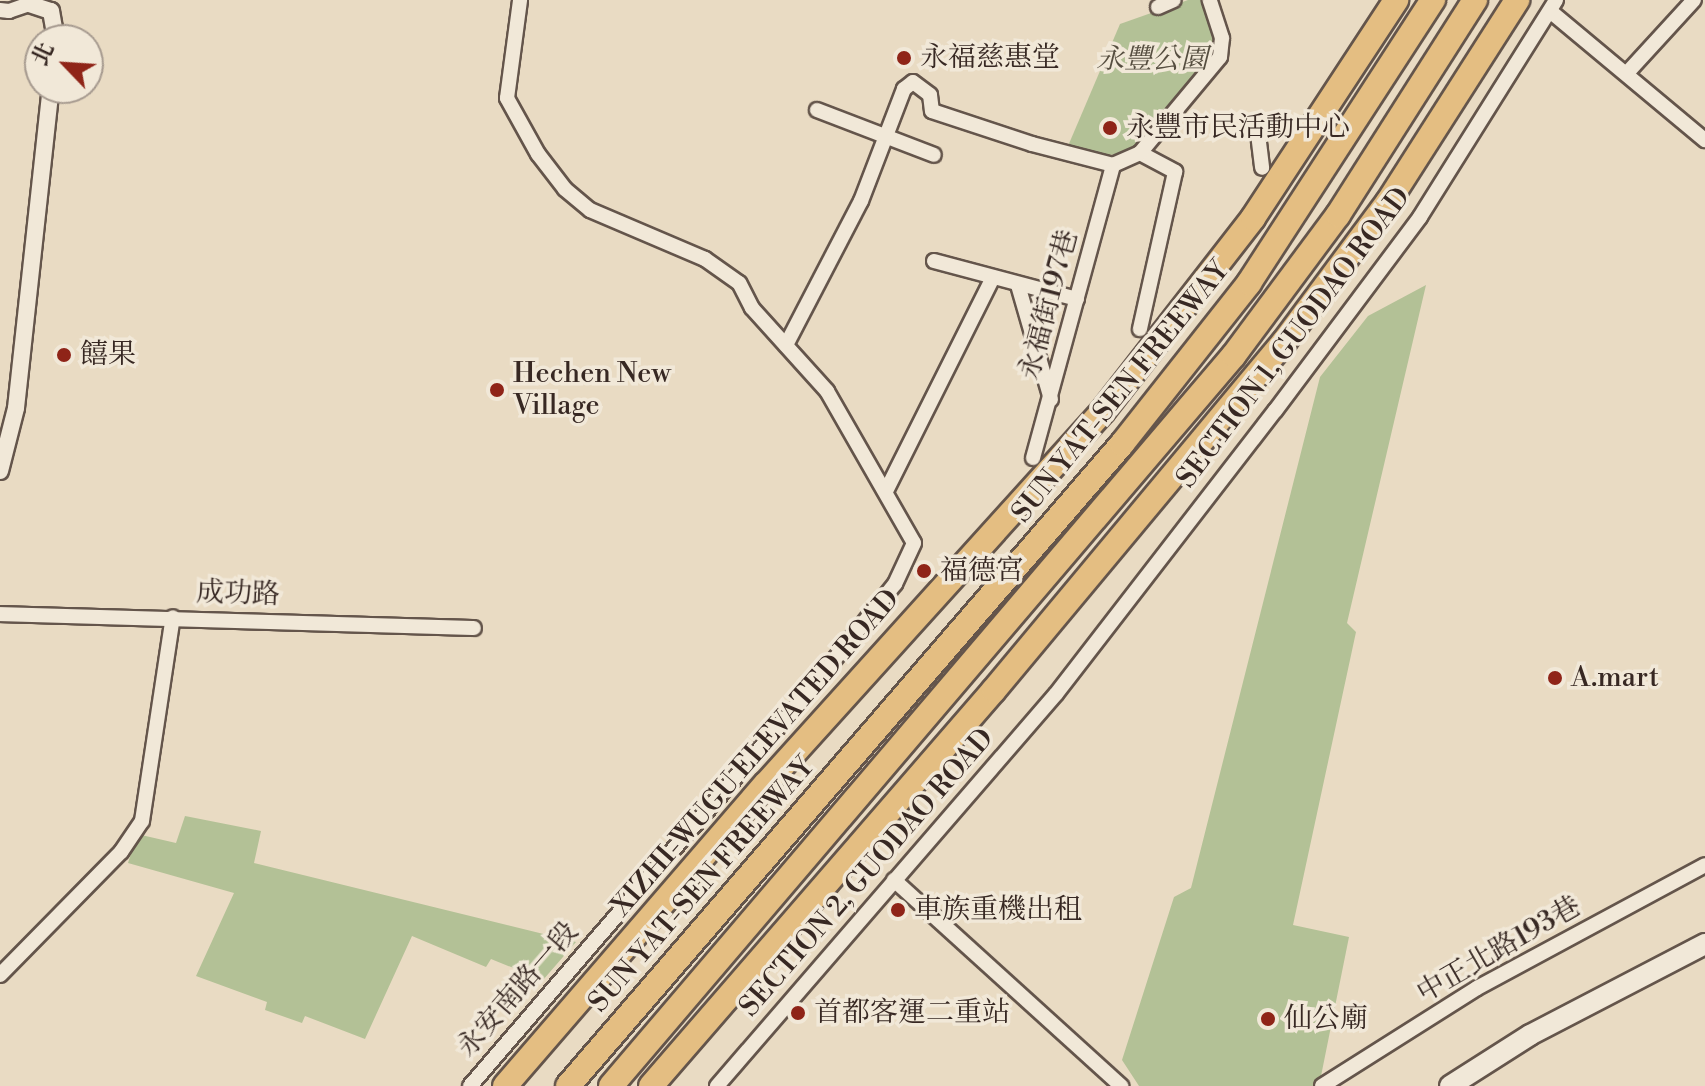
<!DOCTYPE html>
<meta charset="utf-8">
<style>
body{margin:0}
#map{position:relative;width:1705px;height:1086px;overflow:hidden;background:#e9dbc3;font-family:"Libre Bodoni","Noto Serif TC",serif}
div>[style]{position:absolute}
.green>*{inset:0;background:#b3c196}
.roads{filter:drop-shadow(2px 0 #64554b) drop-shadow(-2px 0 #64554b) drop-shadow(0 2px #64554b) drop-shadow(0 -2px #64554b)}
.minor>*{height:14px;margin:-7px;padding:0 7px;transform-origin:7px;border-radius:7px;background:#f1e8d8}
.tertiary>*{height:16px;margin:-8px;padding:0 8px;transform-origin:8px;border-radius:8px;background:#f1e8d8}
.secondary>*{height:20px;margin:-10px;padding:0 10px;transform-origin:10px;border-radius:10px;background:#f1e8d8}
.motorway>*{height:24px;margin:-12px;padding:0 12px;transform-origin:12px;border-radius:12px;background:#e4be82}
.dots>*{width:22px;height:22px;translate:-50% -50%;box-sizing:border-box;border:4px solid #f1e8d8;border-radius:50%}
span{translate:-50% -50%;white-space:nowrap;text-align:center;line-height:1.15;-webkit-text-stroke:7px #f1e8d8;paint-order:stroke}
.poi-label{font-size:28px;color:#372823}
.left{translate:0 -50%;text-align:left}
.park-label{font-size:28px;color:#564e40;font-style:italic}
.street-label{font-size:28px;color:#372823}
.north{position:absolute;left:24px;top:24px;width:80px;height:80px;box-sizing:border-box;background:#f1e8d8;border:2px solid #a79b90;border-radius:50%;rotate:295deg;font-size:22px;font-weight:700;line-height:32px;text-align:center;color:#372823}
.north::after{content:'';display:block;margin:auto;width:28px;height:36px;background:#8f2418;clip-path:polygon(50% 0,100% 100%,50% 72%,0 100%)}
</style>
<div id="map">
<div class="green">
<div style="clip-path:polygon(1188px 0,1202px 0,1218px 40px,1213px 55px,1131px 153px,1097px 156px,1068px 146px,1120px 24px)"></div>
<div style="clip-path:polygon(1426px 285px,1347px 623px,1356px 632px,1293px 925px,1349px 937px,1319px 1086px,1139px 1086px,1122px 1060px,1174px 897px,1191px 888px,1320px 377px,1368px 316px)"></div>
<div style="clip-path:polygon(185px 816px,261px 831px,254px 863px,576px 942px,543px 980px,491px 959px,486px 967px,412px 936px,365px 1039px,305px 1016px,302px 1023px,265px 1010px,267px 1002px,196px 976px,234px 893px,128px 863px,137px 834px,176px 843px)"></div>
</div>
<div class="roads">
<div class="minor">
<div style="left:1158px;top:7px;width:17px;rotate:-24deg"></div>
<div style="left:0;top:10px;width:9px;rotate:6deg"></div>
<div style="left:9px;top:11px;width:21px;rotate:-19deg"></div>
<div style="left:1550px;top:11px;width:202px;rotate:39.8deg"></div>
<div style="left:1627px;top:73px;width:99px;rotate:-47.5deg"></div>
<div style="left:817px;top:110px;width:125px;rotate:21deg"></div>
<div style="left:1258px;top:134px;width:34px;rotate:83deg"></div>
<div style="left:1140px;top:153px;width:40px;rotate:28deg"></div>
<div style="left:1175px;top:172px;width:161px;rotate:102.6deg"></div>
<div style="left:934px;top:261px;width:148px;rotate:14.9deg"></div>
<div style="left:1018px;top:285px;width:119px;rotate:73.9deg"></div>
<div style="left:786px;top:345px;width:162px;rotate:-62.5deg"></div>
<div style="left:861px;top:201px;width:120px;rotate:-69deg"></div>
<div style="left:904px;top:89px;width:11px;rotate:-38deg"></div>
<div style="left:913px;top:82px;width:21px;rotate:37deg"></div>
<div style="left:930px;top:95px;width:16px;rotate:83deg"></div>
<div style="left:932px;top:111px;width:105px;rotate:18.3deg"></div>
<div style="left:1032px;top:144px;width:84px;rotate:14.5deg"></div>
<div style="left:1113px;top:165px;width:30px;rotate:-24deg"></div>
<div style="left:1140px;top:153px;width:125px;rotate:-50.2deg"></div>
<div style="left:1220px;top:57px;width:19px;rotate:-84deg"></div>
<div style="left:1222px;top:38px;width:40px;rotate:-108deg"></div>
<div style="left:1033px;top:458px;width:304px;rotate:-74.7deg"></div>
<div style="left:886px;top:491px;width:239px;rotate:-63.4deg"></div>
<div style="left:0;top:614px;width:474px;rotate:1.7deg"></div>
<div style="left:894px;top:880px;width:307px;rotate:42.2deg"></div>
<div style="left:0;top:975px;width:173px;rotate:-45.5deg"></div>
<div style="left:121px;top:852px;width:37px;rotate:-56deg"></div>
<div style="left:142px;top:821px;width:206px;rotate:-81.4deg"></div>
<div style="left:470px;top:1086px;width:509px;rotate:-49.3deg"></div>
<div style="left:802px;top:700px;width:149px;rotate:-51.3deg"></div>
<div style="left:895px;top:584px;width:45px;rotate:-65.1deg"></div>
<div style="left:914px;top:543px;width:175px;rotate:-119.8deg"></div>
<div style="left:827px;top:391px;width:112px;rotate:-132.1deg"></div>
<div style="left:752px;top:308px;width:28px;rotate:-117deg"></div>
<div style="left:739px;top:283px;width:42px;rotate:-144.8deg"></div>
<div style="left:705px;top:259px;width:125px;rotate:-156.9deg"></div>
<div style="left:590px;top:210px;width:33px;rotate:-140deg"></div>
<div style="left:565px;top:189px;width:44px;rotate:-127.6deg"></div>
<div style="left:538px;top:154px;width:64px;rotate:-119deg"></div>
<div style="left:507px;top:98px;width:99px;rotate:-82.4deg"></div>
<div style="left:717px;top:1086px;width:518px;rotate:-49.15deg"></div>
<div style="left:1056px;top:694px;width:358px;rotate:-52.3deg"></div>
<div style="left:1275px;top:411px;width:242px;rotate:-53.2deg"></div>
<div style="left:1420px;top:217px;width:256px;rotate:-57.9deg"></div>
<div style="left:1322px;top:1086px;width:183px;rotate:-32.3deg"></div>
<div style="left:1477px;top:988px;width:259px;rotate:-28.3deg"></div>
</div>
<div class="tertiary">
<div style="left:29px;top:4px;width:23px;rotate:18deg"></div>
<div style="left:51px;top:11px;width:29px;rotate:80deg"></div>
<div style="left:0;top:471px;width:65px;rotate:-75.7deg"></div>
<div style="left:16px;top:408px;width:322px;rotate:-83.8deg"></div>
</div>
<div class="secondary">
<div style="left:1450px;top:1086px;width:95px;rotate:-32.5deg"></div>
<div style="left:1530px;top:1035px;width:197px;rotate:-27.5deg"></div>
</div>
<div class="motorway">
<div style="left:505px;top:1086px;width:399px;rotate:-49.2deg"></div>
<div style="left:766px;top:784px;width:503px;rotate:-47.9deg"></div>
<div style="left:1103px;top:411px;width:244px;rotate:-52.1deg"></div>
<div style="left:1253px;top:218px;width:261px;rotate:-56.7deg"></div>
<div style="left:568px;top:1086px;width:848px;rotate:-49.21deg"></div>
<div style="left:1122px;top:444px;width:205px;rotate:-51.7deg"></div>
<div style="left:1249px;top:283px;width:338px;rotate:-57deg"></div>
<div style="left:611px;top:1086px;width:960px;rotate:-49.56deg"></div>
<div style="left:1234px;top:355px;width:174px;rotate:-53.4deg"></div>
<div style="left:1338px;top:215px;width:255px;rotate:-57.5deg"></div>
<div style="left:651px;top:1086px;width:524px;rotate:-49.1deg"></div>
<div style="left:994px;top:690px;width:453px;rotate:-50.2deg"></div>
<div style="left:1284px;top:342px;width:174px;rotate:-53.4deg"></div>
<div style="left:1388px;top:202px;width:240px;rotate:-57.4deg"></div>
</div>
</div>
<div class="dots">
<div style="left:904px;top:58px;background:#8f2418"></div>
<div style="left:1110px;top:128px;background:#8f2418"></div>
<div style="left:64px;top:355px;background:#8f2418"></div>
<div style="left:497px;top:390px;background:#8f2418"></div>
<div style="left:924px;top:571px;background:#8f2418"></div>
<div style="left:1555px;top:678px;background:#8f2418"></div>
<div style="left:898px;top:910px;background:#8f2418"></div>
<div style="left:798px;top:1013px;background:#8f2418"></div>
<div style="left:1268px;top:1019px;background:#8f2418"></div>
</div>
<div class="poi-label">
<span class="left" style="left:920px;top:58px">永福慈惠堂</span>
<span class="left" style="left:1126px;top:128px">永豐市民活動中心</span>
<span class="left" style="left:80px;top:355px">饎果</span>
<span class="left" style="left:513px;top:390px">Hechen New<br>Village</span>
<span class="left" style="left:940px;top:571px">福德宮</span>
<span class="left" style="left:1571px;top:678px">A.mart</span>
<span class="left" style="left:914px;top:910px">車族重機出租</span>
<span class="left" style="left:814px;top:1013px">首都客運二重站</span>
<span class="left" style="left:1284px;top:1019px">仙公廟</span>
</div>
<div class="park-label">
<span style="left:1152px;top:60px">永豐公園</span>
</div>
<div class="street-label">
<span style="left:1049px;top:305px;rotate:-75deg">永福街197巷</span>
<span style="left:1294px;top:338px;rotate:-53deg">SECTION 1, GUODAO ROAD</span>
<span style="left:1121px;top:392px;rotate:-51deg">SUN YAT-SEN FREEWAY</span>
<span style="left:238px;top:594px;rotate:2deg">成功路</span>
<span style="left:756px;top:753px;rotate:-49deg">XIZHI-WUGU ELEVATED ROAD</span>
<span style="left:867px;top:873px;rotate:-49deg">SECTION 2, GUODAO ROAD</span>
<span style="left:702px;top:885px;rotate:-49deg">SUN YAT-SEN FREEWAY</span>
<span style="left:1499px;top:950px;rotate:-30deg">中正北路193巷</span>
<span style="left:518px;top:990px;rotate:-49deg">永安南路一段</span>
</div>
<div class="north">北</div>
</div>
